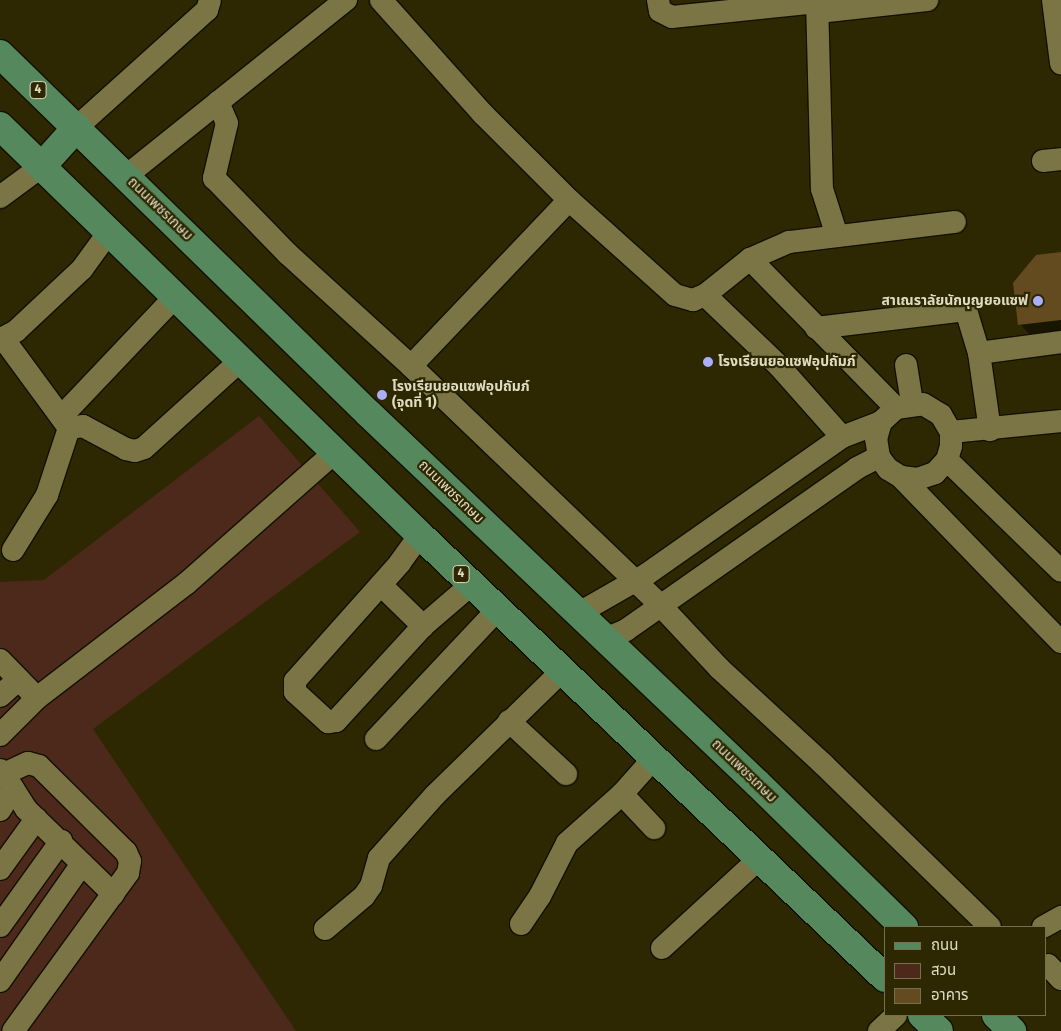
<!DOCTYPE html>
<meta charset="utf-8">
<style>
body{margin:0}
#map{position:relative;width:1061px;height:1031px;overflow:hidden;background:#2d2802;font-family:"Fira Sans","Noto Sans Thai",sans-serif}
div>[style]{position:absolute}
.green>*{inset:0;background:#4d291c}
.shadow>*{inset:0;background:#0007}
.building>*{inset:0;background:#634b1f}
.roads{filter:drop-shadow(1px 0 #141000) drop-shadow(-1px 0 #141000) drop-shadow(0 1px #141000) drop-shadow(0 -1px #141000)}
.minor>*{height:22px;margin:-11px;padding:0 11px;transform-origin:11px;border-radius:11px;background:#7b7444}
.major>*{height:28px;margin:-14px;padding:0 14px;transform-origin:14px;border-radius:14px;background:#56885d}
.dots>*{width:14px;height:14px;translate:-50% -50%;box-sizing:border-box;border:2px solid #2d2802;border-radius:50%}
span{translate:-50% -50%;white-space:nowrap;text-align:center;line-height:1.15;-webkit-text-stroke:4.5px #2d2802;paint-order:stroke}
.shield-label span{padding:1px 4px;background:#2d2802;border:1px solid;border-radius:4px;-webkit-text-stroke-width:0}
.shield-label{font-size:12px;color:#e0dcc3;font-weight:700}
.street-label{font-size:14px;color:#e0dcc3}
.poi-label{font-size:14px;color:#e0dcc3;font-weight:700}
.right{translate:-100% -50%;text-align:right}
.left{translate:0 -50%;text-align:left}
.legend{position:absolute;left:884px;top:926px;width:162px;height:90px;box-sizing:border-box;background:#2d2802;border:1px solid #75704f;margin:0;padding:6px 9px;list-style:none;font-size:15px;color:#e0dcc3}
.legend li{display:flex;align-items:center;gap:10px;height:25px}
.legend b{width:25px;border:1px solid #75704f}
</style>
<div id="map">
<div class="green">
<div style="clip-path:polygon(259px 416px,360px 532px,93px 729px,296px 1031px,0 1031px,0 582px,44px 580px)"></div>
</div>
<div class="shadow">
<div style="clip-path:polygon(1061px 253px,1061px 331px,1030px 335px,1020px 324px)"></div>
</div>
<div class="building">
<div style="clip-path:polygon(1061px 252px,1061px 320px,1018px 325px,1013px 283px,1036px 255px)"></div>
</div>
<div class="roads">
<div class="minor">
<div style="left:381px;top:0;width:153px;rotate:48.2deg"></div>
<div style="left:483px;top:114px;width:122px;rotate:45deg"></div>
<div style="left:658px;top:0;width:11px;rotate:80deg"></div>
<div style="left:660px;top:11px;width:13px;rotate:27deg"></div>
<div style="left:672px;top:17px;width:146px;rotate:-5.9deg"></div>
<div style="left:817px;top:0;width:189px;rotate:88.5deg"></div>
<div style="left:822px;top:189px;width:49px;rotate:72.3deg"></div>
<div style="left:1053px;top:0;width:64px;rotate:82.8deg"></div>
<div style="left:818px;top:12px;width:110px;rotate:-6.3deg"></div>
<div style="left:218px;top:102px;width:23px;rotate:67deg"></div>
<div style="left:227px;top:123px;width:57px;rotate:103.3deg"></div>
<div style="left:214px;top:178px;width:106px;rotate:45.8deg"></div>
<div style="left:288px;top:254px;width:166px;rotate:42.3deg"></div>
<div style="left:411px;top:366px;width:347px;rotate:43.8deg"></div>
<div style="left:661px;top:606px;width:86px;rotate:46.9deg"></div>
<div style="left:720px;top:669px;width:140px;rotate:42.7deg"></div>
<div style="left:823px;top:764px;width:233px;rotate:44.3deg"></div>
<div style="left:77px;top:127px;width:175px;rotate:-42deg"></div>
<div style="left:207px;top:10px;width:10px;rotate:-73deg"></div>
<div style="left:1043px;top:161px;width:18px;rotate:-6deg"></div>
<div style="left:126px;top:176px;width:282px;rotate:-38.7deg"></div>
<div style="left:0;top:197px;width:52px;rotate:-36.4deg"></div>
<div style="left:750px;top:259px;width:209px;rotate:45.6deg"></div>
<div style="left:705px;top:295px;width:103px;rotate:43.8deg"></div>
<div style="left:779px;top:366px;width:95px;rotate:48.4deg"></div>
<div style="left:816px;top:328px;width:151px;rotate:-6.8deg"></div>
<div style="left:966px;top:310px;width:45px;rotate:73.2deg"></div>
<div style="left:979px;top:353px;width:78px;rotate:81.9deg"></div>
<div style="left:979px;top:353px;width:83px;rotate:-7.6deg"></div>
<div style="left:906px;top:365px;width:39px;rotate:81deg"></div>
<div style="left:411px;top:366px;width:229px;rotate:-46.4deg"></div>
<div style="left:569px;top:200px;width:142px;rotate:41.9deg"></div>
<div style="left:675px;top:295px;width:19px;rotate:16deg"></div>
<div style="left:693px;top:300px;width:13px;rotate:-23deg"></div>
<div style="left:705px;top:295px;width:58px;rotate:-38.7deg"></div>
<div style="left:750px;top:259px;width:43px;rotate:-23.6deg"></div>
<div style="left:789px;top:242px;width:167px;rotate:-6.9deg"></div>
<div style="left:61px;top:417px;width:166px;rotate:-46.5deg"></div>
<div style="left:69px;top:428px;width:14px;rotate:-8deg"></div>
<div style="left:83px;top:426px;width:49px;rotate:28.1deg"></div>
<div style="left:126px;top:449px;width:9px;rotate:13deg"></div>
<div style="left:135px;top:451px;width:9px;rotate:-18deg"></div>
<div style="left:144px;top:448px;width:130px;rotate:-42.2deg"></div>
<div style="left:951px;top:432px;width:111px;rotate:-5.7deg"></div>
<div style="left:947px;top:460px;width:159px;rotate:44.2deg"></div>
<div style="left:901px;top:477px;width:230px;rotate:45.9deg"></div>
<div style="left:420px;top:535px;width:34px;rotate:126deg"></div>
<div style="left:400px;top:563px;width:158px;rotate:131.7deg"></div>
<div style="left:295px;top:681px;width:11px;rotate:90deg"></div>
<div style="left:295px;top:692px;width:45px;rotate:42.3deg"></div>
<div style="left:328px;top:722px;width:8px;rotate:-7deg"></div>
<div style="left:336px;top:721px;width:129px;rotate:-47.5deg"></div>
<div style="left:423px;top:626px;width:65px;rotate:-40.6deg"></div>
<div style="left:13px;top:550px;width:65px;rotate:-58.3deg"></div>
<div style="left:47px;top:495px;width:71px;rotate:-71.8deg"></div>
<div style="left:69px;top:428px;width:112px;rotate:-126.3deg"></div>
<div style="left:3px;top:338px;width:15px;rotate:-28deg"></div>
<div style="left:16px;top:331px;width:91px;rotate:-43.2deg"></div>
<div style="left:82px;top:269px;width:46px;rotate:-53.9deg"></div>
<div style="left:381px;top:585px;width:59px;rotate:44.3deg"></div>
<div style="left:579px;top:613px;width:78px;rotate:-29.8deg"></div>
<div style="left:647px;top:574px;width:238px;rotate:-35.1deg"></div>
<div style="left:842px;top:437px;width:42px;rotate:-21deg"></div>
<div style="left:881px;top:422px;width:21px;rotate:-43deg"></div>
<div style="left:896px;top:408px;width:27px;rotate:-8deg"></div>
<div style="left:923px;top:404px;width:21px;rotate:31deg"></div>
<div style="left:941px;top:415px;width:20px;rotate:60deg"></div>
<div style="left:951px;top:432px;width:14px;rotate:90deg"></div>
<div style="left:951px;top:446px;width:15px;rotate:106deg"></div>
<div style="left:947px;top:460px;width:18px;rotate:133deg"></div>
<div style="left:935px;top:473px;width:18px;rotate:161deg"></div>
<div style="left:918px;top:479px;width:17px;rotate:-173deg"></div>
<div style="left:901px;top:477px;width:15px;rotate:-148deg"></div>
<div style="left:888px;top:469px;width:15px;rotate:-127deg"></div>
<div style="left:879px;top:457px;width:18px;rotate:-99deg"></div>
<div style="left:876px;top:439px;width:18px;rotate:-74deg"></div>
<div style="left:605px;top:639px;width:23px;rotate:-23deg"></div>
<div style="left:626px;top:630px;width:282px;rotate:-35deg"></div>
<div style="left:857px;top:468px;width:25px;rotate:-27deg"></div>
<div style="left:0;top:660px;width:53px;rotate:45.8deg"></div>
<div style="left:0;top:696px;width:25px;rotate:-42deg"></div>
<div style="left:509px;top:721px;width:78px;rotate:42.9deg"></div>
<div style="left:0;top:735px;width:52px;rotate:-45deg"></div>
<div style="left:37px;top:698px;width:189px;rotate:-37.5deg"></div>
<div style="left:187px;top:583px;width:198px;rotate:-41.5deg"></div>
<div style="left:376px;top:739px;width:178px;rotate:-46.8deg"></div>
<div style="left:0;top:770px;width:6px;rotate:45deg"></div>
<div style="left:4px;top:774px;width:26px;rotate:-25deg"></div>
<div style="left:28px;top:763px;width:11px;rotate:15deg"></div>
<div style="left:39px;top:766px;width:122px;rotate:44.7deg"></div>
<div style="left:126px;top:852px;width:10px;rotate:66deg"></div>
<div style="left:130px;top:861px;width:12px;rotate:99deg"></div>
<div style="left:128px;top:873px;width:195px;rotate:126deg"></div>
<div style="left:4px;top:774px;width:41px;rotate:57.8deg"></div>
<div style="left:26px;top:809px;width:122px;rotate:44.3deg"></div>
<div style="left:622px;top:794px;width:47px;rotate:46.7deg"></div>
<div style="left:0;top:810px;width:25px;rotate:-58deg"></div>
<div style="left:0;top:869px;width:62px;rotate:-54.2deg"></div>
<div style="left:521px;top:924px;width:34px;rotate:-56deg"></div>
<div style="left:540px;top:896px;width:59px;rotate:-63deg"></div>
<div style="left:567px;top:843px;width:74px;rotate:-41.7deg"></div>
<div style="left:622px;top:794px;width:48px;rotate:-48.4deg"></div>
<div style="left:0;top:926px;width:105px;rotate:-54.3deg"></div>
<div style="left:1043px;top:927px;width:21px;rotate:-29deg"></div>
<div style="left:325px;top:929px;width:51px;rotate:-40.2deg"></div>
<div style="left:364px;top:896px;width:12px;rotate:-55deg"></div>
<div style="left:371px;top:886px;width:29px;rotate:-74deg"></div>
<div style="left:379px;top:858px;width:84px;rotate:-48.4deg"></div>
<div style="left:435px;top:795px;width:179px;rotate:-44.3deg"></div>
<div style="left:662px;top:948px;width:133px;rotate:-42.6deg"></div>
<div style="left:1048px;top:965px;width:19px;rotate:47deg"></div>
<div style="left:0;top:981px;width:143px;rotate:-55deg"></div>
<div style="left:879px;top:1031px;width:23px;rotate:-43deg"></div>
</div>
<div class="major">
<div style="left:0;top:54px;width:514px;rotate:44.29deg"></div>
<div style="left:368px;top:413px;width:537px;rotate:43.57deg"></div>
<div style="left:757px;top:783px;width:206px;rotate:44.4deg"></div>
<div style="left:0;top:126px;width:586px;rotate:44.24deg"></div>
<div style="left:420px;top:535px;width:642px;rotate:43.61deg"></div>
<div style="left:42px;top:166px;width:52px;rotate:-48.1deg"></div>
<div style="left:922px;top:1015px;width:23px;rotate:43deg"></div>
<div style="left:996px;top:1015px;width:23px;rotate:45deg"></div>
</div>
</div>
<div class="dots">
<div style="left:1038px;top:301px;background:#abaffb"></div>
<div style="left:708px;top:362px;background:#abaffb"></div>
<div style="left:382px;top:395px;background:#abaffb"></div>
</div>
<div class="shield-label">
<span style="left:38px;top:90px">4</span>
<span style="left:461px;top:574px">4</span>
</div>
<div class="street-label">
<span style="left:160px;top:209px;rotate:44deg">ถนนเพชรเกษม</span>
<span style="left:451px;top:492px;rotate:44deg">ถนนเพชรเกษม</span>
<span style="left:744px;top:771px;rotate:44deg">ถนนเพชรเกษม</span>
</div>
<div class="poi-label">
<span class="right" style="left:1028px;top:301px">สาเณราลัยนักบุญยอแซฟ</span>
<span class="left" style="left:718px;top:362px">โรงเรียนยอแซฟอุปถัมภ์</span>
<span class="left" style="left:392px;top:395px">โรงเรียนยอแซฟอุปถัมภ์<br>(จุดที่ 1)</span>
</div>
<ul class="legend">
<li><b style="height:6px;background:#56885d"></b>ถนน</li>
<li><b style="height:14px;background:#4d291c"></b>สวน</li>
<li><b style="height:14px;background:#634b1f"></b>อาคาร</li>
</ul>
</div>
